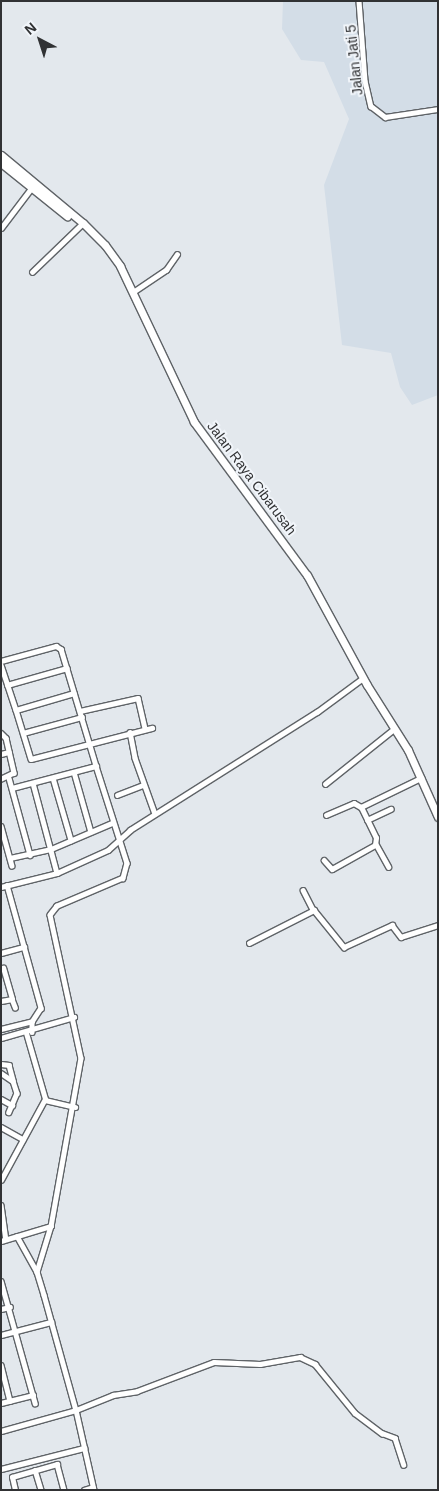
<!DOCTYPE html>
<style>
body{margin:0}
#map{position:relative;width:439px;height:1491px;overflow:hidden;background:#e3e8ed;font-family:Arial,sans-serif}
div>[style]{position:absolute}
.built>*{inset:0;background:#d3dde7}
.roads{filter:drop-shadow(1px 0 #5f6367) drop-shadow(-1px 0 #5f6367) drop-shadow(0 1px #5f6367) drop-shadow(0 -1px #5f6367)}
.street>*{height:4.5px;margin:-2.25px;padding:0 2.25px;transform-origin:2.25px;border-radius:2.25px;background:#fff}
.primary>*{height:7px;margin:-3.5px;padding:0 3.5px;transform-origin:3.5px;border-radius:3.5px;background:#fff}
span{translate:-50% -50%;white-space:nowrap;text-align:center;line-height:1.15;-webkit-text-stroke:4px #f1f5fa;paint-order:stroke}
.street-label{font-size:14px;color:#313234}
.frame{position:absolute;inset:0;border:2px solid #313234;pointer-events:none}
.north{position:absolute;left:15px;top:15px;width:50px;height:50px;-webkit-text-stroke:4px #f1f5fa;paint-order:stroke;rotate:320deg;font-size:14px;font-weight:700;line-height:20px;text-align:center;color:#313234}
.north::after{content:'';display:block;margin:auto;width:18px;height:22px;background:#313234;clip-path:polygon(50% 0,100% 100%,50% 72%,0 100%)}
</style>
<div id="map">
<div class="built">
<div style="clip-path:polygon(283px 1px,438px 1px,438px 395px,412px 405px,400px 387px,391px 353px,342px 345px,324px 185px,349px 119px,324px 62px,301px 60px,282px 29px)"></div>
</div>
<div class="roads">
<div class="street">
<div style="left:359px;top:1px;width:80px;rotate:85.7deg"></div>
<div style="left:365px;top:81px;width:26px;rotate:77deg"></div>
<div style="left:371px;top:106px;width:18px;rotate:38deg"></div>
<div style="left:385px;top:117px;width:54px;rotate:-8.6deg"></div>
<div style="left:1px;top:228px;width:53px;rotate:-52.7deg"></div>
<div style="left:32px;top:272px;width:71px;rotate:-43.9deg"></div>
<div style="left:133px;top:292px;width:40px;rotate:-34deg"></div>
<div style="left:166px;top:270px;width:19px;rotate:-55deg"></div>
<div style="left:1px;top:661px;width:57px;rotate:-15.3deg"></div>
<div style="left:56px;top:646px;width:6px;rotate:31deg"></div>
<div style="left:61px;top:649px;width:122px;rotate:73.3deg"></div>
<div style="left:1px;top:665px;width:47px;rotate:71.6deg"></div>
<div style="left:16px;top:710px;width:60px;rotate:-16.3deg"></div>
<div style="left:7px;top:685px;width:62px;rotate:-15.8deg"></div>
<div style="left:16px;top:710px;width:51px;rotate:73deg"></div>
<div style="left:31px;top:759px;width:125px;rotate:-14.4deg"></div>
<div style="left:80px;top:711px;width:59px;rotate:-12.6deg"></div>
<div style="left:138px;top:698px;width:32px;rotate:77deg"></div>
<div style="left:130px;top:732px;width:26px;rotate:79deg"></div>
<div style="left:135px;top:758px;width:59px;rotate:70.3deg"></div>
<div style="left:1px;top:733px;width:7px;rotate:45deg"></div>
<div style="left:6px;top:738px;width:36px;rotate:77deg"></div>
<div style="left:14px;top:773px;width:14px;rotate:155deg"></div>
<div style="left:23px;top:733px;width:61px;rotate:-15.2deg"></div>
<div style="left:1px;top:754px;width:8px;rotate:-14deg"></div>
<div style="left:74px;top:772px;width:62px;rotate:74.2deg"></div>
<div style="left:9px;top:778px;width:80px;rotate:74.7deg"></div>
<div style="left:53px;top:778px;width:65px;rotate:73.8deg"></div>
<div style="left:33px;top:783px;width:93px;rotate:75.1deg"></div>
<div style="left:325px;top:784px;width:88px;rotate:-38.6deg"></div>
<div style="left:12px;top:788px;width:87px;rotate:-14.7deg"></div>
<div style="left:96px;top:766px;width:102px;rotate:72.3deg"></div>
<div style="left:127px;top:863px;width:16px;rotate:105deg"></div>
<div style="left:123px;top:878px;width:72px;rotate:157deg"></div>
<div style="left:57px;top:906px;width:11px;rotate:128deg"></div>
<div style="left:50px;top:915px;width:146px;rotate:77.8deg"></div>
<div style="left:81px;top:1058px;width:171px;rotate:100.1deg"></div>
<div style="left:51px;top:1226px;width:48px;rotate:106.9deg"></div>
<div style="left:117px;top:795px;width:28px;rotate:-21deg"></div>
<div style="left:326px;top:815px;width:30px;rotate:-23deg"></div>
<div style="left:354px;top:803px;width:8px;rotate:30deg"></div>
<div style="left:367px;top:820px;width:26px;rotate:-25deg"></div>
<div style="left:1px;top:826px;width:41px;rotate:74.6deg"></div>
<div style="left:376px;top:844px;width:26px;rotate:61deg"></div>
<div style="left:10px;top:858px;width:42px;rotate:-12.4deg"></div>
<div style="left:51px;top:849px;width:66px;rotate:-23.1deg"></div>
<div style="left:324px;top:860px;width:12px;rotate:48deg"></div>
<div style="left:332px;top:869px;width:49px;rotate:-29.2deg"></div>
<div style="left:375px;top:845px;width:7px;rotate:-82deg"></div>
<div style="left:376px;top:838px;width:34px;rotate:-116deg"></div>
<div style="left:361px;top:807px;width:67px;rotate:-25.8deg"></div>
<div style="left:7px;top:885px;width:128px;rotate:74.5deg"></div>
<div style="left:41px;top:1008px;width:17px;rotate:123deg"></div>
<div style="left:32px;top:1022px;width:10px;rotate:90deg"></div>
<div style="left:1px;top:887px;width:58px;rotate:-14deg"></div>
<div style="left:57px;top:873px;width:56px;rotate:-24.3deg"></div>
<div style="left:108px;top:850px;width:30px;rotate:-42deg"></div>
<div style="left:130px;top:830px;width:221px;rotate:-32.3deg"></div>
<div style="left:317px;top:712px;width:57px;rotate:-36.5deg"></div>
<div style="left:303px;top:890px;width:22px;rotate:63deg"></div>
<div style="left:249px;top:943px;width:73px;rotate:-26.9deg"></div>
<div style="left:314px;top:910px;width:48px;rotate:51deg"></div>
<div style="left:344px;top:947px;width:53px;rotate:-24.6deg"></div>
<div style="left:392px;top:925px;width:15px;rotate:53deg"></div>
<div style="left:401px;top:937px;width:39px;rotate:-18deg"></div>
<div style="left:1px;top:953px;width:24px;rotate:-15deg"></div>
<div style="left:12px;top:999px;width:9px;rotate:69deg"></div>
<div style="left:1px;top:1001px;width:11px;rotate:-10deg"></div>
<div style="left:12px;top:999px;width:32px;rotate:-106deg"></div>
<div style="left:1px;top:1029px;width:32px;rotate:-14deg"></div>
<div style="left:1px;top:1038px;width:76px;rotate:-16deg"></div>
<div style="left:1px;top:1064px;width:8px;rotate:7deg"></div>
<div style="left:9px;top:1065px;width:16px;rotate:75deg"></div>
<div style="left:1px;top:1073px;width:14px;rotate:34deg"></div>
<div style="left:13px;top:1081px;width:13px;rotate:72deg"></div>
<div style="left:17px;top:1093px;width:21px;rotate:113deg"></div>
<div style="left:1px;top:1099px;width:13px;rotate:29deg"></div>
<div style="left:45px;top:1100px;width:31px;rotate:13deg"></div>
<div style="left:1px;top:1127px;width:25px;rotate:29deg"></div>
<div style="left:1px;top:1180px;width:92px;rotate:-61.5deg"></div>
<div style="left:45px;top:1099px;width:69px;rotate:-106.1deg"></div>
<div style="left:1px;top:1205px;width:34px;rotate:82deg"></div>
<div style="left:17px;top:1236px;width:41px;rotate:60.9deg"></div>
<div style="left:37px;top:1272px;width:24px;rotate:73deg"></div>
<div style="left:44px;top:1295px;width:119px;rotate:74.5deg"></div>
<div style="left:76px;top:1410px;width:82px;rotate:77.3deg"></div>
<div style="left:1px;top:1241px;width:52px;rotate:-16.7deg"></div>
<div style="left:1px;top:1281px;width:127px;rotate:74.4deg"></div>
<div style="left:1px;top:1309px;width:9px;rotate:-13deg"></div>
<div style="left:1px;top:1335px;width:52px;rotate:-14.6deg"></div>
<div style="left:1px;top:1365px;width:37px;rotate:76deg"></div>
<div style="left:1px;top:1403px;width:33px;rotate:-14deg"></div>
<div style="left:1px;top:1431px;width:78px;rotate:-15.6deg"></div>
<div style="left:76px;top:1410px;width:40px;rotate:-22deg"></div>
<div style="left:113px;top:1395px;width:24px;rotate:-9deg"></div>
<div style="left:137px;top:1391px;width:82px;rotate:-20.6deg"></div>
<div style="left:214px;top:1362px;width:46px;rotate:2.5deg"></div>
<div style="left:260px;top:1364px;width:41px;rotate:-9.9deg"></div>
<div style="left:300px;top:1357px;width:17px;rotate:25deg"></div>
<div style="left:315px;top:1364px;width:63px;rotate:50.8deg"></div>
<div style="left:355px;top:1413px;width:34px;rotate:37deg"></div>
<div style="left:382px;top:1433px;width:14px;rotate:21deg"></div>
<div style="left:395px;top:1438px;width:28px;rotate:72deg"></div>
<div style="left:1px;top:1469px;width:86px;rotate:-14.2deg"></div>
<div style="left:35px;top:1470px;width:21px;rotate:73deg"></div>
<div style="left:15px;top:1490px;width:13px;rotate:-103deg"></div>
<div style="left:12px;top:1477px;width:47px;rotate:-16.1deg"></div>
<div style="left:57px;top:1464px;width:27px;rotate:75deg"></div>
<div style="left:84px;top:1490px;width:9px;rotate:-18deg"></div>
</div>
<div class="primary">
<div style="left:1px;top:155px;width:107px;rotate:39.7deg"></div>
<div style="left:83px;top:223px;width:31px;rotate:45deg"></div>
<div style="left:105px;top:245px;width:26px;rotate:54deg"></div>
<div style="left:120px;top:266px;width:173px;rotate:64.6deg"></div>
<div style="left:194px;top:422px;width:190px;rotate:53.6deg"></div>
<div style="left:307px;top:575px;width:125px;rotate:61.4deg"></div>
<div style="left:367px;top:685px;width:77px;rotate:57.8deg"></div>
<div style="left:408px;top:750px;width:73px;rotate:65.9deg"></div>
<div style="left:1px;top:163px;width:85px;rotate:38.8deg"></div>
</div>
</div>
<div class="street-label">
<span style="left:354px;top:60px;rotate:-96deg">Jalan Jati 5</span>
<span style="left:252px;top:478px;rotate:53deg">Jalan Raya Cibarusah</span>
</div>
<div class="frame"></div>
<div class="north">N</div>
</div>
